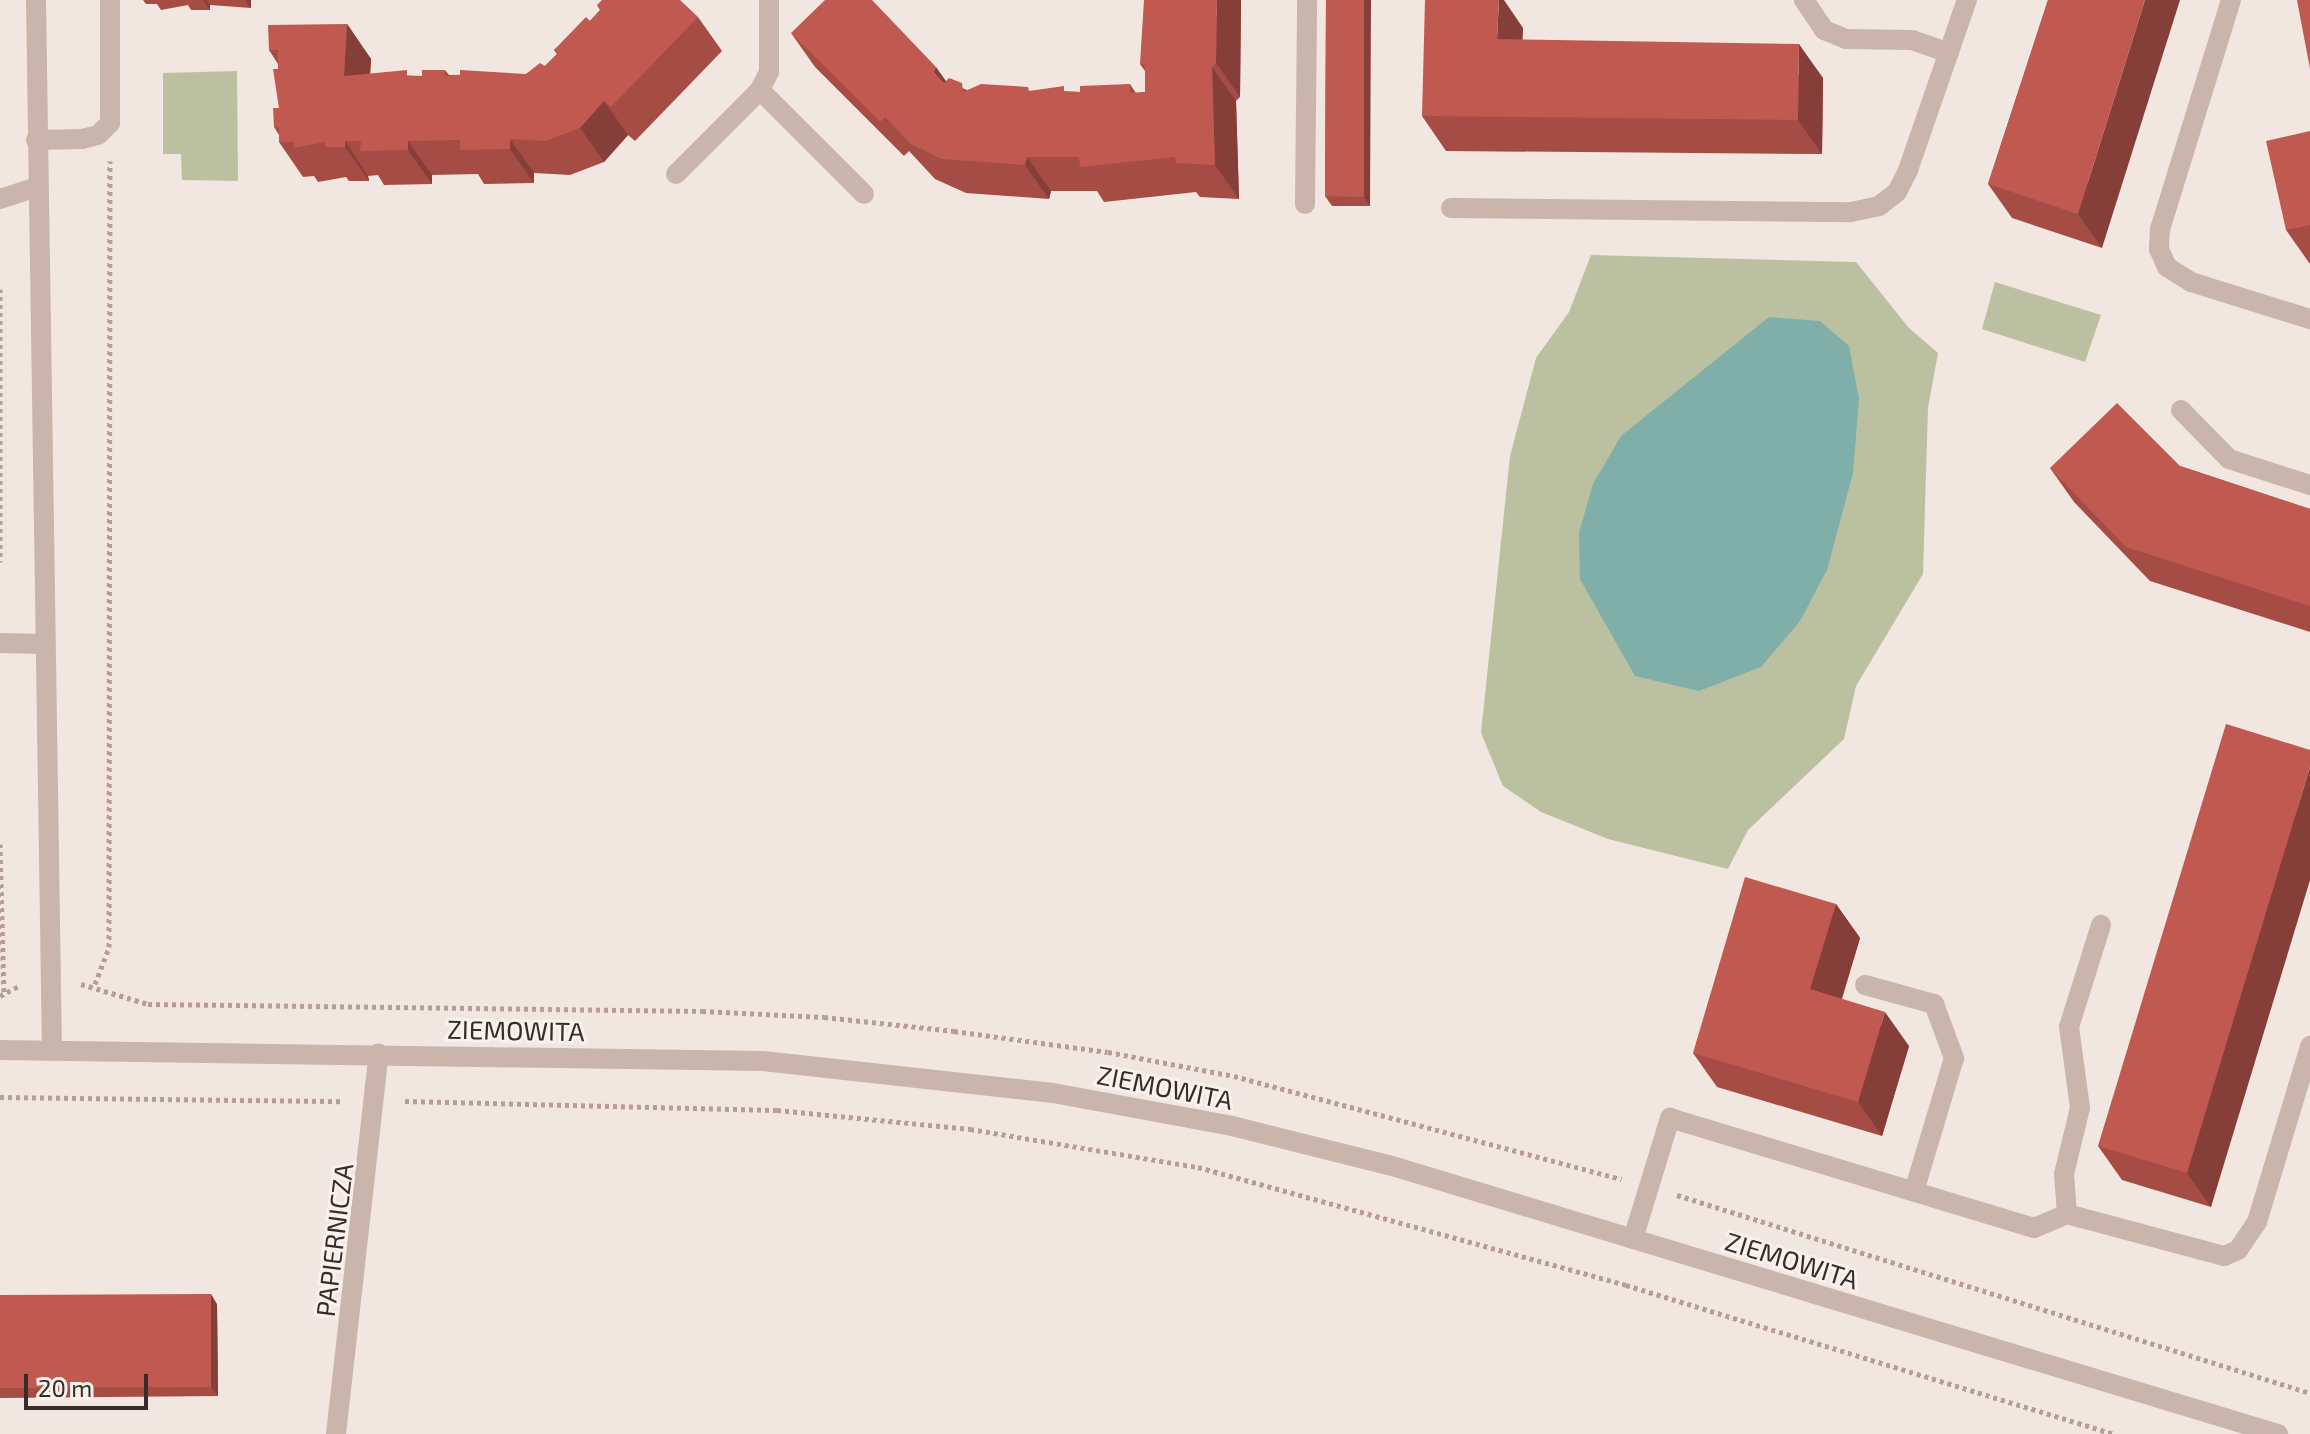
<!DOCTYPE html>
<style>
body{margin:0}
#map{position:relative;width:2310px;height:1434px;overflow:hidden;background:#f2e6e0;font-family:"Exo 2",sans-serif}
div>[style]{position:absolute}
.green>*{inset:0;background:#bbc1a0}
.water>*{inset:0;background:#80aea8}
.path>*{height:5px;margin-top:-2.5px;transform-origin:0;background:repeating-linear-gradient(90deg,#b69e96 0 4px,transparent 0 8px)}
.service>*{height:20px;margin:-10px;padding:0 10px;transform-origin:10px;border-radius:10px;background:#cab5ac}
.minor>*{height:20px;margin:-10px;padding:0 10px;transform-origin:10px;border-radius:10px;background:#cab5ac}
.tertiary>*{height:20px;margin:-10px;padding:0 10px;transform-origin:10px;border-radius:10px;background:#cab5ac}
.wall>*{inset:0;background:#a54d45}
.shaded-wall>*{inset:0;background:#863e38}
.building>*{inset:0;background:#c05950}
span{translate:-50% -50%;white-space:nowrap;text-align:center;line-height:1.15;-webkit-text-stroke:6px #f9f1ec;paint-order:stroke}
.street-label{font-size:26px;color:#382c2a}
.scale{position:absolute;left:24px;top:1374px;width:124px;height:36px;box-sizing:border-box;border:4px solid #382c2a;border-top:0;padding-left:10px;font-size:24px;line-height:28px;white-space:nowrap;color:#382c2a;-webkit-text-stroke:6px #f9f1ec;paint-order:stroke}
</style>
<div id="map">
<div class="green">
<div style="clip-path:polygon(237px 71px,238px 181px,182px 180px,181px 154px,163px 154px,163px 73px)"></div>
<div style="clip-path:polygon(1591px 255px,1856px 262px,1909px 328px,1938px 353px,1928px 408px,1923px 574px,1856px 686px,1844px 739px,1748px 830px,1728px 869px,1608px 839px,1541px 812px,1503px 786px,1481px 733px,1510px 456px,1536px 358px,1569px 312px)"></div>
<div style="clip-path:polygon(1995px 282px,2101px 315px,2085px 362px,1982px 329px)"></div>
</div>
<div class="water">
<div style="clip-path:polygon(1769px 317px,1820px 321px,1849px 346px,1859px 399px,1853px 473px,1827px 570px,1800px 621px,1761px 667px,1699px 691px,1635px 676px,1580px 579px,1579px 533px,1593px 484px,1621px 436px)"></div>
</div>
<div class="path">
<div style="left:0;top:289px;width:273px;rotate:90deg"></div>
<div style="left:0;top:844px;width:150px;rotate:88.5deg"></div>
<div style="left:81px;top:984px;width:70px;rotate:16.6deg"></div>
<div style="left:148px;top:1004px;width:554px;rotate:0.72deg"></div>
<div style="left:702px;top:1011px;width:122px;rotate:2.8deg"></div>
<div style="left:824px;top:1017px;width:131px;rotate:6.1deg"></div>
<div style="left:954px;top:1031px;width:155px;rotate:7.8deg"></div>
<div style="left:1108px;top:1052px;width:128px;rotate:10.8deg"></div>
<div style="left:1234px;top:1076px;width:401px;rotate:14.9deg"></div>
<div style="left:95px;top:984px;width:40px;rotate:-69deg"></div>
<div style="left:109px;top:947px;width:786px;rotate:-89.93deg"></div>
<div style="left:0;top:996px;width:21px;rotate:-28deg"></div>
<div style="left:0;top:1097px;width:343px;rotate:0.7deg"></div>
<div style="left:405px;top:1101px;width:372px;rotate:1.4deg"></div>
<div style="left:777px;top:1110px;width:194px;rotate:5.6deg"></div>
<div style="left:970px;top:1129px;width:231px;rotate:9.5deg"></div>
<div style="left:1198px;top:1167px;width:444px;rotate:15.4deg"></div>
<div style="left:1626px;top:1285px;width:510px;rotate:16.98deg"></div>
<div style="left:1677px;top:1195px;width:663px;rotate:17.37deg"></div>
</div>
<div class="service">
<div style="left:769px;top:0;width:72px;rotate:90deg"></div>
<div style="left:769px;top:72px;width:20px;rotate:117deg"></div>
<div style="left:760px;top:90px;width:147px;rotate:45deg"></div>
<div style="left:1804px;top:0;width:36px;rotate:56deg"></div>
<div style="left:1824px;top:30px;width:24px;rotate:22deg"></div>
<div style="left:1846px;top:39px;width:66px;rotate:0.9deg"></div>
<div style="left:1912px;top:40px;width:39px;rotate:19deg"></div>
<div style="left:2231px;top:0;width:240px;rotate:107.2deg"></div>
<div style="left:2160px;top:229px;width:20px;rotate:93deg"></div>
<div style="left:2159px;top:249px;width:20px;rotate:66deg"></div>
<div style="left:2167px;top:267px;width:28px;rotate:32deg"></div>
<div style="left:2191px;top:282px;width:125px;rotate:17.3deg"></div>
<div style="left:36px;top:140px;width:46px;rotate:-1.2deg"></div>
<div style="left:82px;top:139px;width:16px;rotate:-14deg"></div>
<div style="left:98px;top:135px;width:17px;rotate:-45deg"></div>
<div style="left:110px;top:123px;width:123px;rotate:-90deg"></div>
<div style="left:676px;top:174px;width:119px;rotate:-45deg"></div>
<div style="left:0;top:199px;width:38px;rotate:-18deg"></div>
<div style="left:1305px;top:204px;width:204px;rotate:-89.4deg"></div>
<div style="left:1451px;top:208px;width:400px;rotate:0.6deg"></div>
<div style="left:1851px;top:212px;width:29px;rotate:-12deg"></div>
<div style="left:1879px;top:206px;width:23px;rotate:-38deg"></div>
<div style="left:1897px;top:192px;width:25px;rotate:-63deg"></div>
<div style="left:1908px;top:170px;width:180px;rotate:-70.9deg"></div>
<div style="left:2181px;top:410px;width:69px;rotate:45.6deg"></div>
<div style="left:2229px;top:459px;width:85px;rotate:17.8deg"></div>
<div style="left:1865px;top:985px;width:72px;rotate:15.4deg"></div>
<div style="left:1934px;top:1004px;width:58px;rotate:69.7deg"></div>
<div style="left:1954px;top:1058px;width:139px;rotate:106.7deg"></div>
<div style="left:2067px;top:1214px;width:40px;rotate:-94.3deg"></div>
<div style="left:2064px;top:1174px;width:68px;rotate:-76.4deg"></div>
<div style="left:2080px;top:1108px;width:82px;rotate:-97.7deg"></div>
<div style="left:2069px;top:1027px;width:107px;rotate:-72.6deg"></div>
<div style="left:1633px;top:1239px;width:127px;rotate:-73deg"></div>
<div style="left:1670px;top:1118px;width:380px;rotate:16.8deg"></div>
<div style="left:2034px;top:1228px;width:36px;rotate:-23deg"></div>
<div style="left:2067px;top:1214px;width:163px;rotate:15deg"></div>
<div style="left:2224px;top:1256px;width:15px;rotate:-23deg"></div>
<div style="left:2238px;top:1250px;width:34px;rotate:-56deg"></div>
<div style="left:2257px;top:1222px;width:184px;rotate:-73.2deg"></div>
</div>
<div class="minor">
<div style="left:36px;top:0;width:1050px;rotate:89.13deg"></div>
<div style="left:0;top:643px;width:45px;rotate:1.3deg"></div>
<div style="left:336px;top:1434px;width:383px;rotate:-83.6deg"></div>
</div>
<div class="tertiary">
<div style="left:0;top:1050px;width:763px;rotate:0.83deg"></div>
<div style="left:763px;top:1061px;width:292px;rotate:6.3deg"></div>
<div style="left:1053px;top:1093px;width:182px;rotate:10.4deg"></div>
<div style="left:1232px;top:1126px;width:162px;rotate:14deg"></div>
<div style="left:1389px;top:1165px;width:929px;rotate:16.84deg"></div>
</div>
<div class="wall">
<div style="clip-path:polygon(143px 0,251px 0,251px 8px,210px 5px,210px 10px,191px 10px,188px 5px,161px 10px,157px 4px,146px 4px)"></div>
<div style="clip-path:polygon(1241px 0,1240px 97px,1236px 101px,1239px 199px,1200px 197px,1196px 192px,1104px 202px,1097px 191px,1051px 191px,1049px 199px,966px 193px,935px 179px,909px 151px,904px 156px,815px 67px,791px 33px,946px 81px,967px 90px,1080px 92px,1130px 84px,1136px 93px,1145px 92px,1145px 71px,1140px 64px)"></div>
<div style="clip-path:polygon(1326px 0,1370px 206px,1332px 206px,1325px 196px)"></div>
<div style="clip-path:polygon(2048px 0,2102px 248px,2012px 218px,1988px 184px)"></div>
<div style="clip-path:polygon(597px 5px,698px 17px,722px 51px,635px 141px,628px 135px,604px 162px,570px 175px,534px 173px,534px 183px,484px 184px,478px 174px,432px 175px,432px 184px,384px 185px,378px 175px,368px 176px,369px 181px,349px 181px,346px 177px,318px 182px,314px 176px,303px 177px,279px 142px,279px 135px,274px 127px,279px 108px,278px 64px,269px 50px,347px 24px,371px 59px,370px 74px,422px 76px,445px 70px,449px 75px,526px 74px,545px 66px,557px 54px,554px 50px,590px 21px,600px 10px)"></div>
<div style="clip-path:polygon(1523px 28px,1522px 40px,1823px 78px,1822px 154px,1446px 151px,1422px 116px)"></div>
<div style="clip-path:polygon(2310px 131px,2310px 264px,2286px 230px)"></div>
<div style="clip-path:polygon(2180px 466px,2310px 509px,2310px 632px,2150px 581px,2074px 502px,2050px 468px)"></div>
<div style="clip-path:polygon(2310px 750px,2211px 1207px,2122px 1180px,2098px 1146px)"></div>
<div style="clip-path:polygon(1836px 904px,1860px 938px,1842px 999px,1909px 1046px,1882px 1136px,1717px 1087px,1693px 1053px)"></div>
<div style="clip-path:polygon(0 1295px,217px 1304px,218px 1396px,0 1398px)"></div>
</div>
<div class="shaded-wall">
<div style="clip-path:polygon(203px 0,206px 0,210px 5px,210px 10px)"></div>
<div style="clip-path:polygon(245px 0,251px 0,251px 8px)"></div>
<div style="clip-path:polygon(1217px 0,1241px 0,1240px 97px,1216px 63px)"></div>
<div style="clip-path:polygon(1364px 0,1371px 0,1370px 206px,1364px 197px)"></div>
<div style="clip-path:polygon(1499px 0,1504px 0,1523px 28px,1521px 74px,1497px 39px)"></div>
<div style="clip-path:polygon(2145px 0,2180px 0,2102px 248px,2078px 214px)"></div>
<div style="clip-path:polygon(347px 24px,371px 59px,368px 110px,344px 76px)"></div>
<div style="clip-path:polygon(1799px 44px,1823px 78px,1822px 154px,1798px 120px)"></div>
<div style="clip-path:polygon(936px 67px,960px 101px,933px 72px)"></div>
<div style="clip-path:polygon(1212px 67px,1236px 101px,1239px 199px,1215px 165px)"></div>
<div style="clip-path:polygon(604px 101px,628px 135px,604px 162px,580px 128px)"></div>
<div style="clip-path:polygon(510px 139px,534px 173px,534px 183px,510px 149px)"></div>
<div style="clip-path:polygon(345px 141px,368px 176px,369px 181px,345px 147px)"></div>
<div style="clip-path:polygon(408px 141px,432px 175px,432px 184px,408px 150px)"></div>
<div style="clip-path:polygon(1027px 157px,1051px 191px,1049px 199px,1025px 165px)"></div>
<div style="clip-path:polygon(2310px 767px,2310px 880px,2211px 1207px,2187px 1173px)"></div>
<div style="clip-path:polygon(1836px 904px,1860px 938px,1834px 1023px,1810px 989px)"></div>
<div style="clip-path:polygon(1885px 1012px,1909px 1046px,1882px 1136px,1858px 1102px)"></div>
<div style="clip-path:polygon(211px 1294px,217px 1304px,218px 1396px,211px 1387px)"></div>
</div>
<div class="building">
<div style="clip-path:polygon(602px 0,680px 0,698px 17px,611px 107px,604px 101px,580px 128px,546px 141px,510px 139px,510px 149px,460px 150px,460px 140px,408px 141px,408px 150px,360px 151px,361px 141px,345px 141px,345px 147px,325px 147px,325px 142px,294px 148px,294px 142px,279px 142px,279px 127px,274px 127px,273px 108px,279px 108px,273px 69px,278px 69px,278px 50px,269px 50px,268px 25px,347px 24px,344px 76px,407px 70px,407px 76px,422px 76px,422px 70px,445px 70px,444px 76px,460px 75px,460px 70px,526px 74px,540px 63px,545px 66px,558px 53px,554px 50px,586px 17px,590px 21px,601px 9px,597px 5px)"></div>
<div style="clip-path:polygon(825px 0,872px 0,936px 67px,933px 72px,944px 83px,949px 78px,962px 83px,963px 92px,981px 84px,1028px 87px,1029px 91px,1064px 86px,1064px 91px,1080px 92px,1080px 86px,1130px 84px,1130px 93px,1145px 92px,1145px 65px,1140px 64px,1144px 0,1217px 0,1216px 63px,1212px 67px,1215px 165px,1176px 163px,1175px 157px,1080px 167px,1079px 157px,1027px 157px,1025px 165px,942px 159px,911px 144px,885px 117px,880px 122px,791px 33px)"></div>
<div style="clip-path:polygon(1326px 0,1364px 0,1364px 197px,1325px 196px)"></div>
<div style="clip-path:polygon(1425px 0,1499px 0,1497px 39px,1799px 44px,1798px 120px,1422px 116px)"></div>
<div style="clip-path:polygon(2048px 0,2145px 0,2078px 214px,1988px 184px)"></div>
<div style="clip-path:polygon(2297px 0,2310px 0,2310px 69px)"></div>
<div style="clip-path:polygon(2310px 131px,2310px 225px,2286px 230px,2266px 141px)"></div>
<div style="clip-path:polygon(2117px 403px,2180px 466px,2310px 509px,2310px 606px,2126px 547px,2050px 468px)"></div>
<div style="clip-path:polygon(2226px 724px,2310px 750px,2310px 767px,2187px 1173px,2098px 1146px)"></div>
<div style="clip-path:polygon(1745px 877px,1836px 904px,1810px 989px,1885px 1012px,1858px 1102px,1693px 1053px)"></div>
<div style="clip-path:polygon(211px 1294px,211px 1387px,0 1388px,0 1295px)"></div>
</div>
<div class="street-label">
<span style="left:516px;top:1030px;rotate:1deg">ZIEMOWITA</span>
<span style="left:1165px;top:1087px;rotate:11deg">ZIEMOWITA</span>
<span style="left:334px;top:1240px;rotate:-83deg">PAPIERNICZA</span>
<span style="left:1792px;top:1260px;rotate:17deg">ZIEMOWITA</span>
</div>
<div class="scale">20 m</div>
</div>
